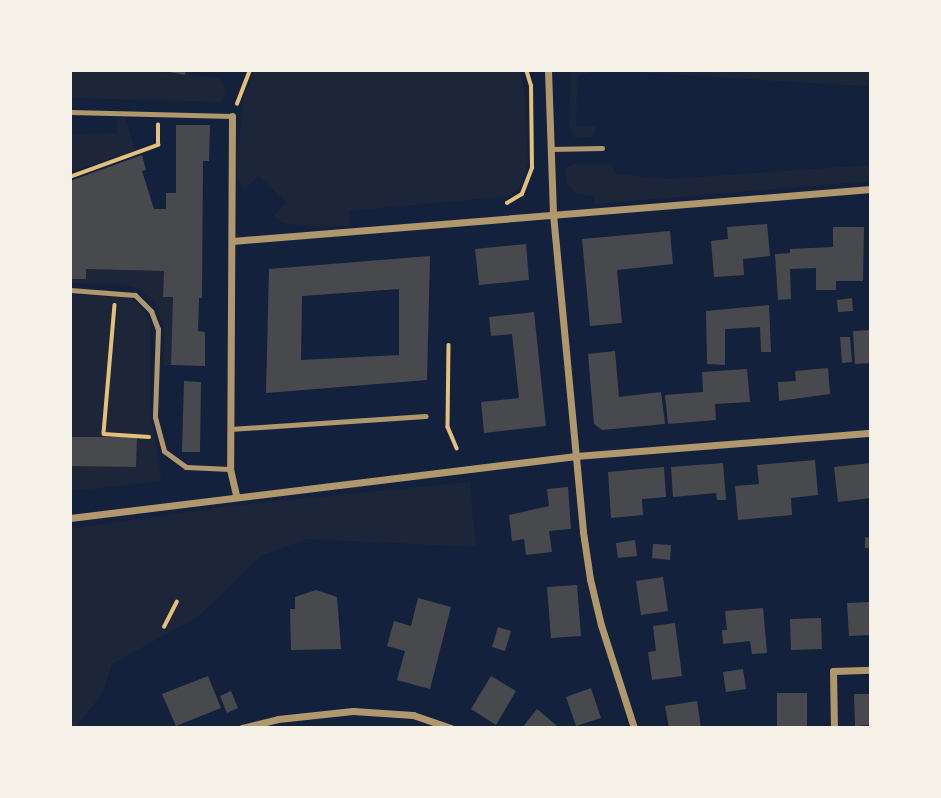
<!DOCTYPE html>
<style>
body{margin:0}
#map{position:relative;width:941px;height:798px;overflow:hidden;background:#14213d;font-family:"Space Grotesk",sans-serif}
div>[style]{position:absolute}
.green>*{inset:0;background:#1d2539}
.building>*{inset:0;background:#48494c}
.path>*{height:3.5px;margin:-1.75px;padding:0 1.75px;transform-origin:1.75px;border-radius:1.75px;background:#e5c07b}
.service>*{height:5px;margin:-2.5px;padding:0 2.5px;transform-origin:2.5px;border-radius:2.5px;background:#b1986c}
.minor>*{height:7px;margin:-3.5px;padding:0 3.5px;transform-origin:3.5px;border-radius:3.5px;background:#b1986c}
span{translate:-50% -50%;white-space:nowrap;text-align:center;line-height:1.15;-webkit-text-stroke:5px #f6f1e7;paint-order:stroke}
.frame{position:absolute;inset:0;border:72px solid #f6f1e7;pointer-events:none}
</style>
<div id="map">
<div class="green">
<div style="clip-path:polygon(70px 70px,141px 70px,219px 78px,224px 83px,225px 92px,222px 102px,70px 98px)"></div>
<div style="clip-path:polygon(254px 70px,520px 70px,525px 97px,528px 162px,523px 182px,511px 196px,349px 211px,350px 225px,323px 227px,285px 223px,273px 217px,286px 202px,258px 176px,244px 190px,237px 179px,237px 155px,244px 98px)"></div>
<div style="clip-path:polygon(571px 70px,601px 70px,578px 75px,576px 126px,597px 126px,593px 137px,575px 138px,569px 128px)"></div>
<div style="clip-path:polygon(604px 70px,871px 70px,871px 86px,844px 85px)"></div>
<div style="clip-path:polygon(125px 117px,135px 150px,70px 172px,70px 134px,117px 133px,117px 118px)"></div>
<div style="clip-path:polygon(572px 164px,611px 164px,617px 174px,668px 179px,871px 165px,871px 181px,594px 204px,595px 197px,575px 193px,567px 183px,565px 170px)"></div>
<div style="clip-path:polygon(86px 269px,164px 271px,173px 297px,171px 365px,164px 365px,164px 328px,155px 303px,138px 288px,128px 285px,70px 283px,70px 279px,85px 279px)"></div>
<div style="clip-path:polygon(70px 295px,126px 297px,139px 304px,150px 320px,150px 411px,162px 481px,70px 491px,70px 466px,136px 466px,137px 438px,70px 437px)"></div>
<div style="clip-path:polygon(470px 482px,476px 547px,307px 539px,262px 555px,199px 616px,112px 664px,103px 692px,76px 728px,70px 728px,70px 529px,229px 506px)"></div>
</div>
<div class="building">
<div style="clip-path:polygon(158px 70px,186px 70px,185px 75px)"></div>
<div style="clip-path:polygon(176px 125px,210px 125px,209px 161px,203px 161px,202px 298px,199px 298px,198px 331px,205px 332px,205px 366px,171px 365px,173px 297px,163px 297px,164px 271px,86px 269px,86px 279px,70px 279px,70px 181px,142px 155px,146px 170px,142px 171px,154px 209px,166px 209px,166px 193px,176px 193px)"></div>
<div style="clip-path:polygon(767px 224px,770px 256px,743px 259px,744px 275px,714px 277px,711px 241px,728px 239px,727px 227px)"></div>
<div style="clip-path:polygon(833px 227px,864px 227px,863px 281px,836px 281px,836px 290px,816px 290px,816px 268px,790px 269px,791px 299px,778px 300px,775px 254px,790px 253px,790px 249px,833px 247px)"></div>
<div style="clip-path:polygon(670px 231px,673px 264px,617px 270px,622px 323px,590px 326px,582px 239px)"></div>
<div style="clip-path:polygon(526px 244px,529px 280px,479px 285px,475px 249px)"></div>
<div style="clip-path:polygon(evenodd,430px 256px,427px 380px,266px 393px,269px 269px,430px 256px,399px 289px,399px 355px,301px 360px,302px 296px,399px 289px)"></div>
<div style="clip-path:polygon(852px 298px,853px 311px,838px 312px,837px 300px)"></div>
<div style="clip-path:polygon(769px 305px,771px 352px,761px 352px,760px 327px,725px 329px,725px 365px,707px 364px,706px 311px)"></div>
<div style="clip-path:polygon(534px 312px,546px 426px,484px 433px,481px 402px,519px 398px,512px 334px,491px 336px,489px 317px)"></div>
<div style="clip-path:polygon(871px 330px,871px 363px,855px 364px,853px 331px)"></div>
<div style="clip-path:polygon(840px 337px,850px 337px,852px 362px,842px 363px)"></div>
<div style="clip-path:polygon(615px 351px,619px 397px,661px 392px,665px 424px,602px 430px,594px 424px,588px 354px)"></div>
<div style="clip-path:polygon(828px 368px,830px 394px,779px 401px,778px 382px,796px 381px,795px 371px)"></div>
<div style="clip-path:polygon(747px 369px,750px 402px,715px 404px,716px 420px,668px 424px,665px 395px,703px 392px,702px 372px)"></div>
<div style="clip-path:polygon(184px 381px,201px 382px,200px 452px,182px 452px)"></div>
<div style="clip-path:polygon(70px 437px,137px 437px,136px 467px,70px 466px)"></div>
<div style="clip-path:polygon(815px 460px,818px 495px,791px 498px,792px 515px,738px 520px,735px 486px,759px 484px,757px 465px)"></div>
<div style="clip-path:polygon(723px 463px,726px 500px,717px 500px,716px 493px,673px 497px,671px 467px)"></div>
<div style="clip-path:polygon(871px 463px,871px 498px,838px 502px,834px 467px)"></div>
<div style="clip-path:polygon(664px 467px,666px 497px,642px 499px,643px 515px,611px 518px,608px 472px)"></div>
<div style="clip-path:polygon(568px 487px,571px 529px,549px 531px,552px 552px,526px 555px,524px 539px,512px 541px,509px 515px,549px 506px,547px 489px)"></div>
<div style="clip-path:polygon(865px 537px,871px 538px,871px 548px,865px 548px)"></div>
<div style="clip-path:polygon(635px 540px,637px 556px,618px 558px,616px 543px)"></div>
<div style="clip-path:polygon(653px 544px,671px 545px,670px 560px,652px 558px)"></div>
<div style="clip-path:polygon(663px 577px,668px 611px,641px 615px,636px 581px)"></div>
<div style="clip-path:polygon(577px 585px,581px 636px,551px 638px,547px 587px)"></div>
<div style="clip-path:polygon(316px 590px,337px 597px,341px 649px,291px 650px,290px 609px,295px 609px,295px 597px)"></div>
<div style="clip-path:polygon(418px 598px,451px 607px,430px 689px,397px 680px,405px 651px,387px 646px,394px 621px,411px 626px)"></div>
<div style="clip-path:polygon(871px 602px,871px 635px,849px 636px,847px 603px)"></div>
<div style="clip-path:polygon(763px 608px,767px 653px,752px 654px,750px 641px,723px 644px,722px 630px,727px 630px,725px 611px)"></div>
<div style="clip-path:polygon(821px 618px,822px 649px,791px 650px,790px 619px)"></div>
<div style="clip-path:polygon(675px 623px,682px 676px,652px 680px,648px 652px,656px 651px,653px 626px)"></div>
<div style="clip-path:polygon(498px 627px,511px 631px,505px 651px,492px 647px)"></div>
<div style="clip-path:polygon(743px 669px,746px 689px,726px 692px,723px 672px)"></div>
<div style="clip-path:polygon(208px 676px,221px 708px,176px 726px,162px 694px)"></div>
<div style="clip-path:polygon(491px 676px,516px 691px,496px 725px,471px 709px)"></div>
<div style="clip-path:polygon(591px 688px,601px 718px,576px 726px,566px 697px)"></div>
<div style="clip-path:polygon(231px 691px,238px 708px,227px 713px,220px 696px)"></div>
<div style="clip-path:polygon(777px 693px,807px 693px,807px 728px,777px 728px)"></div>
<div style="clip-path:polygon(854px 694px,871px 694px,871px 725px,855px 726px)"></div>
<div style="clip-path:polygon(697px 701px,701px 728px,669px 728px,665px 706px)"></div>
<div style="clip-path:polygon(537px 709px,556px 725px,554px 728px,522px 728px)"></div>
</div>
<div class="path">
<div style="left:237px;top:104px;width:36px;rotate:-69deg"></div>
<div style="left:70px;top:177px;width:94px;rotate:-20deg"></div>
<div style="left:158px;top:145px;width:20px;rotate:-90deg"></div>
<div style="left:507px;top:203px;width:17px;rotate:-31deg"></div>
<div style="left:522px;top:194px;width:28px;rotate:-69deg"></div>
<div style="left:532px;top:168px;width:82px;rotate:-90.7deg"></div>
<div style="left:531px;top:86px;width:17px;rotate:-107deg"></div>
<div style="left:115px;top:305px;width:129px;rotate:94.9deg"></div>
<div style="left:104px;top:434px;width:45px;rotate:3.8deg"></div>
<div style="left:449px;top:345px;width:82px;rotate:90.7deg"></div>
<div style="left:448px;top:427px;width:23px;rotate:67deg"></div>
<div style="left:164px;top:627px;width:28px;rotate:-63deg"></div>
</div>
<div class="service">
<div style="left:70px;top:112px;width:162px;rotate:1.4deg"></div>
<div style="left:550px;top:149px;width:52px;rotate:-1.1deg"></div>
<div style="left:70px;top:290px;width:65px;rotate:4.4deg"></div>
<div style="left:135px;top:295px;width:23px;rotate:45deg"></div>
<div style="left:151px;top:311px;width:19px;rotate:69deg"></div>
<div style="left:158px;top:329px;width:88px;rotate:92deg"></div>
<div style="left:155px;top:417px;width:35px;rotate:75deg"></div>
<div style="left:164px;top:451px;width:27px;rotate:36deg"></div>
<div style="left:186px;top:467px;width:44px;rotate:2.6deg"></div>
<div style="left:230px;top:429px;width:196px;rotate:-3.8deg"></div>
</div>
<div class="minor">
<div style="left:548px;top:70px;width:144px;rotate:88deg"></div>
<div style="left:553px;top:214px;width:319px;rotate:84.6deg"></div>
<div style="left:583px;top:532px;width:48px;rotate:81.5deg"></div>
<div style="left:590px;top:579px;width:47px;rotate:76.6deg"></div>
<div style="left:601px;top:625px;width:108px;rotate:72.2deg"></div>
<div style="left:232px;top:116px;width:353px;rotate:90.3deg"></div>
<div style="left:230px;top:469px;width:28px;rotate:77deg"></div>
<div style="left:232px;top:241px;width:641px;rotate:-4.65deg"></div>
<div style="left:70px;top:518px;width:510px;rotate:-6.99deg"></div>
<div style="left:576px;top:456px;width:296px;rotate:-4.5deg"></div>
<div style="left:242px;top:728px;width:37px;rotate:-14deg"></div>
<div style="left:278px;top:719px;width:75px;rotate:-6.1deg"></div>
<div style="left:353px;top:711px;width:60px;rotate:3.8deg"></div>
<div style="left:413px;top:715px;width:40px;rotate:18.9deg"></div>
<div style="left:834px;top:728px;width:57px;rotate:-91deg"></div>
<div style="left:833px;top:671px;width:38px;rotate:-2deg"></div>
</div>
<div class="frame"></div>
</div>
